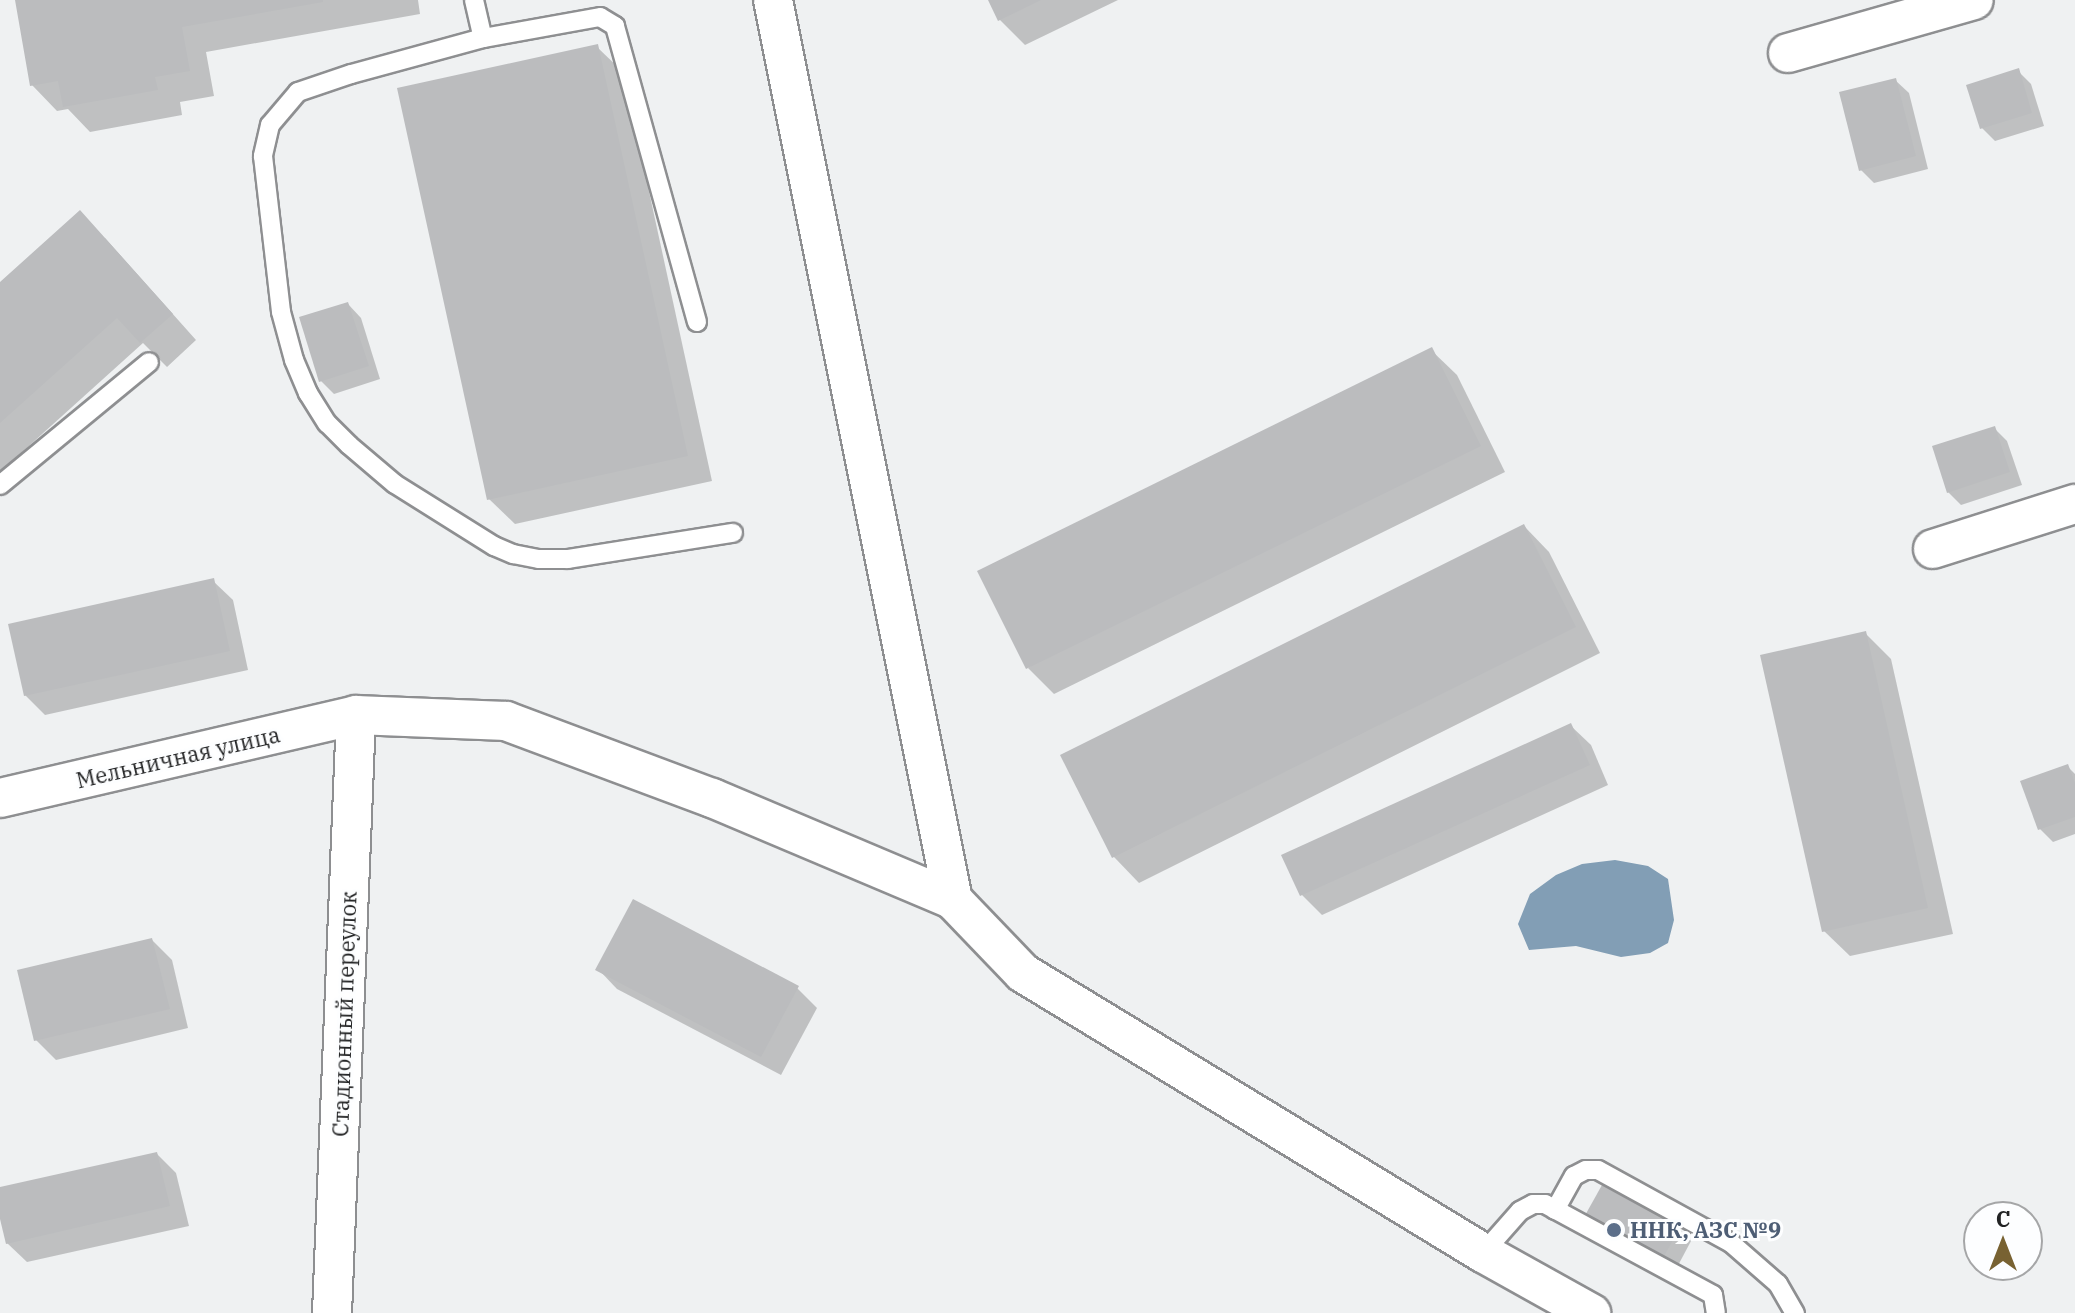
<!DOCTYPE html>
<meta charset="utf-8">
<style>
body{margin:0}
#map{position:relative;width:2075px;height:1313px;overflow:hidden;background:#eff1f2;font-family:"IBM Plex Serif",serif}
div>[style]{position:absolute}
.water>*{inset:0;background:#829eb5}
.shadow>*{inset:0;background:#0003}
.building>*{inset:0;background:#bbbcbe}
.roads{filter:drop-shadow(2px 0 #8e8f91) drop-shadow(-2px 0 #8e8f91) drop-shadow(0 2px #8e8f91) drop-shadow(0 -2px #8e8f91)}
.service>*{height:18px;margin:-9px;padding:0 9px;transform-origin:9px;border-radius:9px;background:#fff}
.minor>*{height:38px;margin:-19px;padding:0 19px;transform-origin:19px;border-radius:19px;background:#fff}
.dots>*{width:22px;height:22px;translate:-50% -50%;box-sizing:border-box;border:4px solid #fdfeff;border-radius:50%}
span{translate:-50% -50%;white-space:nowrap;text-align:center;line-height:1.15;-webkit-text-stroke:6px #fdfeff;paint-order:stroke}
.street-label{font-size:22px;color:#222324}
.service-label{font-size:22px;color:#4e5e75;font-weight:700}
.left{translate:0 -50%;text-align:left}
.north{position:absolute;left:1963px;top:1201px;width:80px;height:80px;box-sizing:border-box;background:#fdfeff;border:2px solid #a5a6a7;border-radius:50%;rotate:0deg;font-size:22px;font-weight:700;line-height:32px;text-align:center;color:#222324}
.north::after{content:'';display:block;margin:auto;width:28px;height:36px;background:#786232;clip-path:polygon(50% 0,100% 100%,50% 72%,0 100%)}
</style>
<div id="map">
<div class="water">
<div style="clip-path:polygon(1615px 860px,1648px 866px,1668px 879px,1674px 920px,1668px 943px,1650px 953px,1621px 957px,1576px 946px,1529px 950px,1518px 924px,1530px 894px,1556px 875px,1582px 864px)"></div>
</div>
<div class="shadow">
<div style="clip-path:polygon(17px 0,418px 0,420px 14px,206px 52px,214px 96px,180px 102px,182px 115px,90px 132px,68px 109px,57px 111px,32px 85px)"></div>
<div style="clip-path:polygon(990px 0,1118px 0,1025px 45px,1000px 20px)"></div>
<div style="clip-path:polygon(597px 47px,623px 72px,712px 481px,515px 524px,489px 499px)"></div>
<div style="clip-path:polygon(2018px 71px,2031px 84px,2044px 126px,1995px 141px,1982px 128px)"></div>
<div style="clip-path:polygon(1895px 80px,1909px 93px,1928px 169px,1874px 183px,1861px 170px)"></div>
<div style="clip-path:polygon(105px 238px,196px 340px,167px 367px,143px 343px,0 472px,0 284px)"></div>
<div style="clip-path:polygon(348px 304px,361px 318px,380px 379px,334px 394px,321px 381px)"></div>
<div style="clip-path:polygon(1431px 350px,1457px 375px,1505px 472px,1054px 694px,1028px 668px)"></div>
<div style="clip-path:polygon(1994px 428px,2007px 441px,2022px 485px,1961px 505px,1948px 492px)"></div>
<div style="clip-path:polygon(1524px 526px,1549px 552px,1600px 653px,1139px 883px,1114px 857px,1063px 756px)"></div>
<div style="clip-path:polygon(213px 581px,233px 600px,248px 670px,45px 715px,25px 695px)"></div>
<div style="clip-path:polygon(1865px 633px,1891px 659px,1953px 934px,1850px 956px,1824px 931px)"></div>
<div style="clip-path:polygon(1571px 726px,1591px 745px,1608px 785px,1322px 915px,1302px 895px,1284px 856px)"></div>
<div style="clip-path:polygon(2067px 766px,2075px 774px,2075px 834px,2053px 842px,2040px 829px)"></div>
<div style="clip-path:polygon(152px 940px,172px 960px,188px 1028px,56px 1060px,36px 1040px)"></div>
<div style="clip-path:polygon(598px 969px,797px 988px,817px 1008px,781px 1075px,617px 989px)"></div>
<div style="clip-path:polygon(157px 1154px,176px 1173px,189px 1226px,27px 1262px,7px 1243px,0 1210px,0 1189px)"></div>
<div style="clip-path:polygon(1678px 1228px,1691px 1241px,1674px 1273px,1599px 1232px)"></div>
</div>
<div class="building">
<div style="clip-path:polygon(15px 0,323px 0,323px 2px,182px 27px,190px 71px,155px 77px,158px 90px,63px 107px,58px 81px,30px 86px)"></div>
<div style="clip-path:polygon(988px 0,1041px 0,998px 21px)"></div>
<div style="clip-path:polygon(598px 44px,688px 456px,487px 500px,397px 88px)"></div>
<div style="clip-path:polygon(2019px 68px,2032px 113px,1980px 129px,1966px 85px)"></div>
<div style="clip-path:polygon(1896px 78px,1916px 156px,1859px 171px,1839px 92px)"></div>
<div style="clip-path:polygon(80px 210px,173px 314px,140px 343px,117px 318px,0 423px,0 282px)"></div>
<div style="clip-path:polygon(348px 302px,369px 366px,319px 382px,299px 317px)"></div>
<div style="clip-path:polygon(1432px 347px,1481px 446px,1026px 669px,977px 571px)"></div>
<div style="clip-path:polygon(1995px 426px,2010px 472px,1947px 493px,1932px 446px)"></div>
<div style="clip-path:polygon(1524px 524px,1576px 627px,1112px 858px,1060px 755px)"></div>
<div style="clip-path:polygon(214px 578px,230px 651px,24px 696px,8px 624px)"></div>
<div style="clip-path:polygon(1866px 631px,1928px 908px,1822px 932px,1760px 655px)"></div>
<div style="clip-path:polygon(1571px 723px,1590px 765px,1300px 896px,1281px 855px)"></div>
<div style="clip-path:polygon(2068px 764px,2075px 783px,2075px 817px,2038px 830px,2020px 781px)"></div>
<div style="clip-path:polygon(633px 899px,799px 986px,761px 1057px,595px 970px)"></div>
<div style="clip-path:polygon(152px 938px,170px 1009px,34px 1041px,17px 970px)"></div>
<div style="clip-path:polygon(157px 1152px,170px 1206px,6px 1244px,0 1219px,0 1187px)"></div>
<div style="clip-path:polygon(1602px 1185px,1680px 1227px,1661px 1262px,1583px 1219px)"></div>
</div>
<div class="roads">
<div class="service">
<div style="left:474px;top:0;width:39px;rotate:77deg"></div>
<div style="left:697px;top:322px;width:307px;rotate:-105.5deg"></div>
<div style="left:615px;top:26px;width:17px;rotate:-149deg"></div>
<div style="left:600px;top:17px;width:119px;rotate:169.8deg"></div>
<div style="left:483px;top:38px;width:137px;rotate:164.7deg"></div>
<div style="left:351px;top:74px;width:56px;rotate:161.2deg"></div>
<div style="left:298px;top:92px;width:43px;rotate:130.3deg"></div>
<div style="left:270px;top:125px;width:32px;rotate:103deg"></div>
<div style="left:263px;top:156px;width:157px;rotate:83.4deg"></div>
<div style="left:281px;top:312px;width:50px;rotate:74.8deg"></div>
<div style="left:294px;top:360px;width:36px;rotate:67deg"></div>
<div style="left:308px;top:393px;width:36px;rotate:58deg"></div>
<div style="left:327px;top:423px;width:31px;rotate:45deg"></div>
<div style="left:349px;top:445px;width:60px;rotate:40.3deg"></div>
<div style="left:395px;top:484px;width:117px;rotate:32.1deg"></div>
<div style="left:494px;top:546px;width:21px;rotate:23deg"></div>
<div style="left:513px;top:554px;width:26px;rotate:11deg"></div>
<div style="left:539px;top:559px;width:29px"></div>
<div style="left:568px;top:559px;width:167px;rotate:-9deg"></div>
<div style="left:0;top:485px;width:193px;rotate:-39.5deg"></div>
<div style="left:1555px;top:1210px;width:39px;rotate:-61deg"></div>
<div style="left:1574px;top:1176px;width:13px;rotate:-27deg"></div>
<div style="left:1586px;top:1170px;width:12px"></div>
<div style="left:1598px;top:1170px;width:152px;rotate:28.8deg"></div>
<div style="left:1731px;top:1243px;width:62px;rotate:41.1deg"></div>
<div style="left:1778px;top:1284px;width:34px;rotate:60deg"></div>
<div style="left:1483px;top:1253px;width:56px;rotate:-48.6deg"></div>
<div style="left:1520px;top:1211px;width:15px;rotate:-28deg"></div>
<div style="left:1533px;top:1204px;width:12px"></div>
<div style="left:1545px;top:1204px;width:191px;rotate:28.4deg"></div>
<div style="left:1713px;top:1295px;width:18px;rotate:81deg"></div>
</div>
<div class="minor">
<div style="left:773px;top:0;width:918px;rotate:78.69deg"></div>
<div style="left:953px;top:900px;width:101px;rotate:46.2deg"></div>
<div style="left:1023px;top:973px;width:539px;rotate:31.33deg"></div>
<div style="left:1483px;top:1253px;width:124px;rotate:29.1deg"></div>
<div style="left:1788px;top:53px;width:193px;rotate:-15.9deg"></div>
<div style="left:1933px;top:549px;width:149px;rotate:-17.6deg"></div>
<div style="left:0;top:798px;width:366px;rotate:-13.1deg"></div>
<div style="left:356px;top:715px;width:150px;rotate:2.3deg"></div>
<div style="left:506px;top:721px;width:220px;rotate:20.5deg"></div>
<div style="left:712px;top:798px;width:262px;rotate:22.9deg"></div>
<div style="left:332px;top:1313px;width:598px;rotate:-87.7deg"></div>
</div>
</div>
<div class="dots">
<div style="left:1614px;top:1230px;background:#5c6f8a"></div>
</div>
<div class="street-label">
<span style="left:178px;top:757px;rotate:-13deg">Мельничная улица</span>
<span style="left:344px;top:1014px;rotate:-88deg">Стадионный переулок</span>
</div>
<div class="service-label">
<span class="left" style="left:1630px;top:1230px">ННК, АЗС №9</span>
</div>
<div class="north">С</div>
</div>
